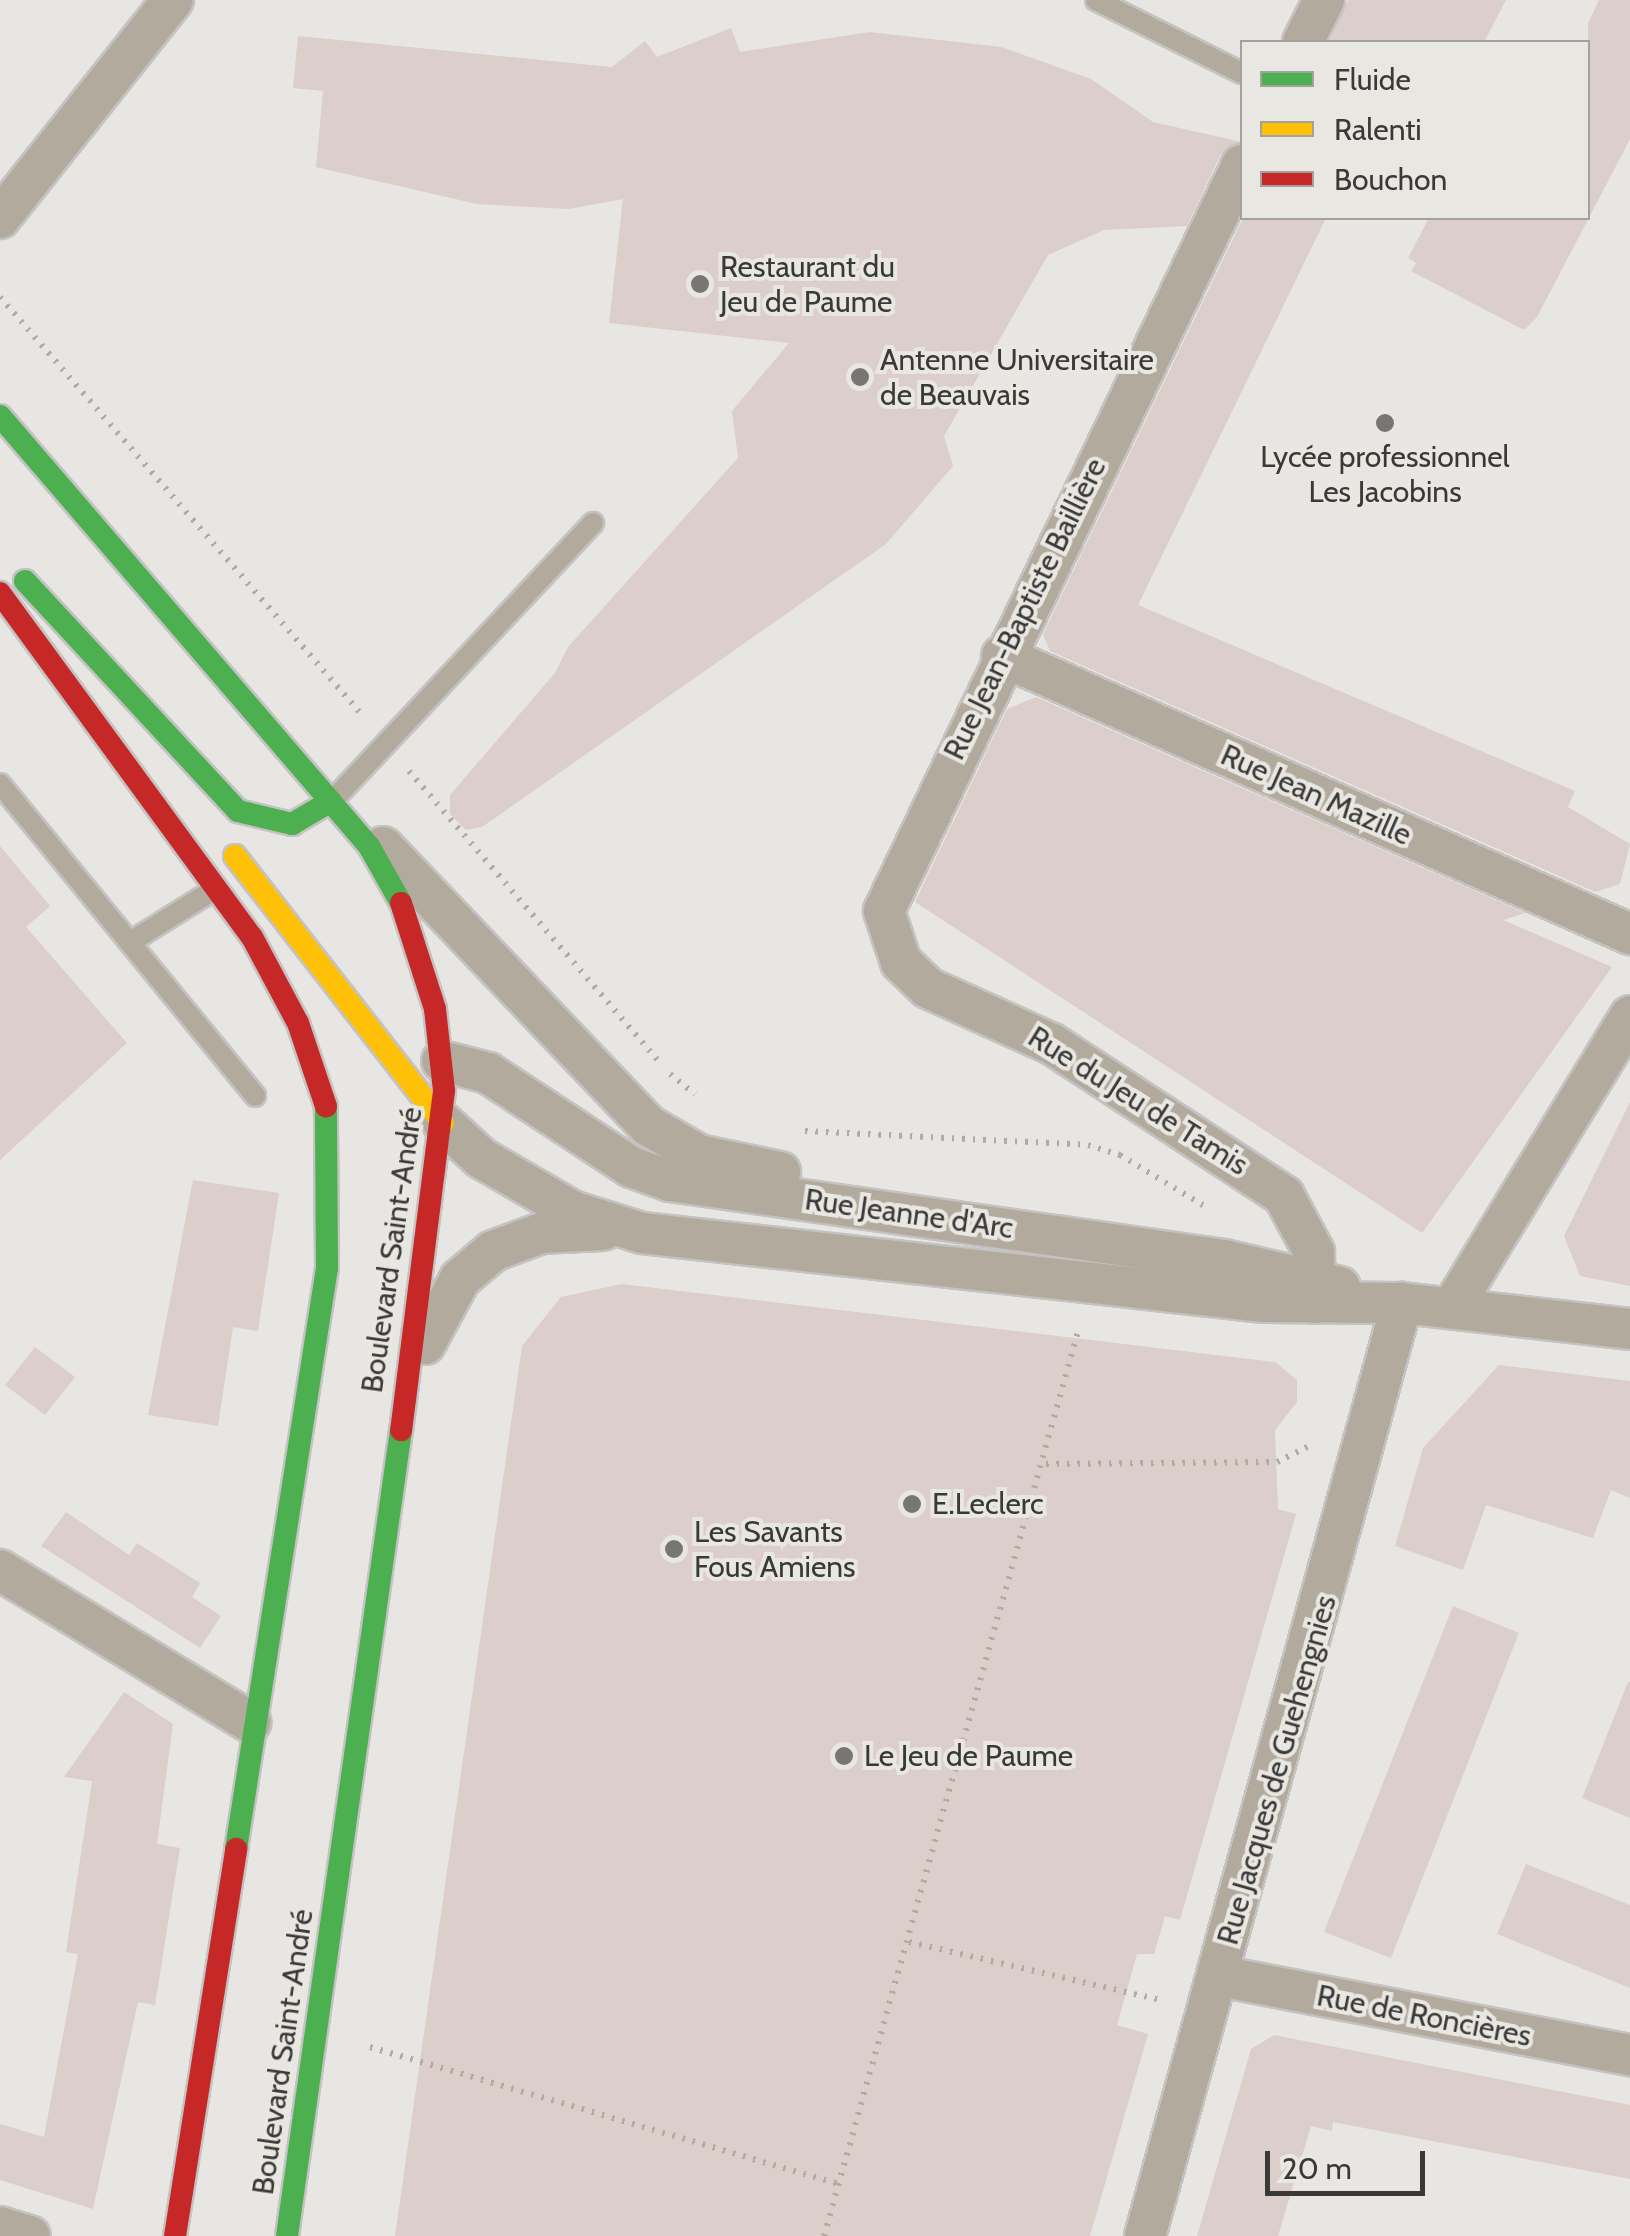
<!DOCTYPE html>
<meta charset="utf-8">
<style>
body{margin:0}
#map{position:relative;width:1630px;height:2236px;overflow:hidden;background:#e8e6e3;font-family:Cabin,sans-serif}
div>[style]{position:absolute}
.building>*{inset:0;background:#dbcecb}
.path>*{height:6px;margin-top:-3px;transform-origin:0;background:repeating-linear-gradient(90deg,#b1aba3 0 2.5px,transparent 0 10.5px)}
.roads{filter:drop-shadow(2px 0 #c4c3c1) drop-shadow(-2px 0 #c4c3c1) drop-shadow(0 2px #c4c3c1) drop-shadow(0 -2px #c4c3c1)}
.lane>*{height:20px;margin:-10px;padding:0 10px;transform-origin:10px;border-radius:10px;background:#b3aa9e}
.street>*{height:40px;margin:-20px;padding:0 20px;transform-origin:20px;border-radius:20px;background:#b3aa9e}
.fast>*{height:22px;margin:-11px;padding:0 11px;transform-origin:11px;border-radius:11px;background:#4caf50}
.slow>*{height:22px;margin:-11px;padding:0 11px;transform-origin:11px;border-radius:11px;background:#ffc107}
.jam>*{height:22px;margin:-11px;padding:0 11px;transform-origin:11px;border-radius:11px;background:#c62828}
.dots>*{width:28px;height:28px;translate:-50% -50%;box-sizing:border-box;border:5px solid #e9e7e2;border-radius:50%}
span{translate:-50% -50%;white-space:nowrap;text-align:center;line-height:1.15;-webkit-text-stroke:8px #e9e7e2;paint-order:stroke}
.poi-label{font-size:30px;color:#3a3937}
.left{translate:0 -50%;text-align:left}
.street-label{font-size:30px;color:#3a3937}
.legend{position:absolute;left:1240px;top:40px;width:350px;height:180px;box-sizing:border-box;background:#e9e7e2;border:2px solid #a3a19e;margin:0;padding:12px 18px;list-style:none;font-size:30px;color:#3a3937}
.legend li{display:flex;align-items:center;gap:20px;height:50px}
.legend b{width:50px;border:2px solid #a3a19e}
.scale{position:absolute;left:1265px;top:2151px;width:160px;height:45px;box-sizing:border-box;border:5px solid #3a3937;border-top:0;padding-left:12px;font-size:30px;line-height:35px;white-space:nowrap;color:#3a3937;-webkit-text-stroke:8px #e9e7e2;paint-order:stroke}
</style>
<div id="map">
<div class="building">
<div style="clip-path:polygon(1348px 0,1506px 0,1484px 42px,1329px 42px)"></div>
<div style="clip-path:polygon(1599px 0,1630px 0,1630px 139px,1537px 317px,1524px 330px,1411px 271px,1416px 263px,1408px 258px,1429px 218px,1588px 218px,1588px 23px)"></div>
<div style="clip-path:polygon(731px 28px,740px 52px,870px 32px,1001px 47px,1091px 79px,1153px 122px,1242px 142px,1221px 154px,1187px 226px,1104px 230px,1048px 255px,944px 436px,953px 466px,886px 544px,482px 827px,466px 830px,450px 814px,450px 795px,555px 673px,568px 647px,738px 458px,732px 411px,789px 343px,609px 323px,623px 199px,569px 209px,477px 204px,316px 167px,323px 91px,293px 88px,298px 36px,612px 67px,645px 41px,657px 57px)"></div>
<div style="clip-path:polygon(1243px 218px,1326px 218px,1138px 605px,1575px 791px,1568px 807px,1630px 844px,1620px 884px,1595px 892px,1050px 651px,1043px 634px)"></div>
<div style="clip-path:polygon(1036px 697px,1525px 913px,1503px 920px,1612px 967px,1422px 1233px,915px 902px,1007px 709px)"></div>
<div style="clip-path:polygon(0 846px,50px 906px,26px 927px,127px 1043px,0 1160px)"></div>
<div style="clip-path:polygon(1630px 1102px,1630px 1286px,1580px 1276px,1564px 1236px)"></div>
<div style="clip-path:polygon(193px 1180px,279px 1193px,258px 1331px,233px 1327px,218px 1426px,148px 1415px)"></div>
<div style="clip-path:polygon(622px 1284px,1275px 1362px,1297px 1380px,1297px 1402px,1275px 1430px,1278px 1509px,1296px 1514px,1180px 1920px,1165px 1916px,1154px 1954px,1137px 1954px,1117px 2025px,1148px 2034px,1090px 2236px,395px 2236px,522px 1346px,561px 1297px)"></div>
<div style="clip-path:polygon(35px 1347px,75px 1377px,45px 1415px,5px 1385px)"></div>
<div style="clip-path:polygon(1499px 1365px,1630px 1381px,1630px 1498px,1611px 1490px,1593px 1538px,1486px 1505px,1463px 1570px,1395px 1546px,1423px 1448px)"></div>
<div style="clip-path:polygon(66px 1512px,129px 1555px,137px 1543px,200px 1583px,192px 1597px,221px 1616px,200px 1648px,41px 1546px)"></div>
<div style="clip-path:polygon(1453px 1606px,1519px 1633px,1391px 1958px,1324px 1932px)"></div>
<div style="clip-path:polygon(1628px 1682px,1630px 1682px,1630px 1818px,1582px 1798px)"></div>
<div style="clip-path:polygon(124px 1692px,173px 1724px,157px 1844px,180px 1848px,155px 2005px,138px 2002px,93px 2209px,0 2180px,0 2124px,44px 2137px,78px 1954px,66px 1952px,92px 1781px,64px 1777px)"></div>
<div style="clip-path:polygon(1526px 1864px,1630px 1905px,1630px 1988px,1497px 1934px)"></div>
<div style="clip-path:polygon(1274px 2035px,1630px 2105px,1630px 2179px,1333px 2122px,1332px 2131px,1311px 2126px,1278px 2236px,1197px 2236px,1251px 2049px)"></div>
</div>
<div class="path">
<div style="left:0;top:297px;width:553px;rotate:49.11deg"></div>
<div style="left:409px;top:771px;width:388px;rotate:49.3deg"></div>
<div style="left:670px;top:1074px;width:32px;rotate:39deg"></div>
<div style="left:805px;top:1131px;width:283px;rotate:2.8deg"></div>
<div style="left:1088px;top:1145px;width:34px;rotate:17deg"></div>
<div style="left:1120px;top:1155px;width:100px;rotate:31.2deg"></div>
<div style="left:1046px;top:1464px;width:231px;rotate:-0.5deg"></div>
<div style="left:1277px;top:1462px;width:40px;rotate:-26.6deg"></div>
<div style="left:909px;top:1942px;width:262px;rotate:13deg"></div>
<div style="left:370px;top:2047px;width:489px;rotate:16.3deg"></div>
<div style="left:824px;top:2236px;width:943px;rotate:-74.31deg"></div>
</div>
<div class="roads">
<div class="lane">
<div style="left:1096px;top:0;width:163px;rotate:26.6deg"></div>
<div style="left:0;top:784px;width:403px;rotate:50.7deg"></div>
<div style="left:333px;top:800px;width:380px;rotate:-46.8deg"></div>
<div style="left:132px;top:941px;width:98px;rotate:-32.1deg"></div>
</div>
<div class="street">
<div style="left:1303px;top:42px;width:47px;rotate:-63.4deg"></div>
<div style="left:1242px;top:165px;width:827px;rotate:115.64deg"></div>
<div style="left:884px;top:911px;width:54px;rotate:71.6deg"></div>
<div style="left:901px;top:962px;width:37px;rotate:44deg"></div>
<div style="left:928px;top:988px;width:136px;rotate:24.3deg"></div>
<div style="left:1052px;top:1044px;width:277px;rotate:33.2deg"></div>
<div style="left:1284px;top:1196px;width:64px;rotate:61.8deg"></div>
<div style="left:1314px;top:1252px;width:51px;rotate:88.9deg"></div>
<div style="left:0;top:218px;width:278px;rotate:-51.6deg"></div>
<div style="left:1002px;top:656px;width:687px;rotate:23.88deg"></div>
<div style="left:383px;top:847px;width:385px;rotate:46.4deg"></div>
<div style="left:649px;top:1126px;width:58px;rotate:30.1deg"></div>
<div style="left:699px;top:1155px;width:83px;rotate:11.9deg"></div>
<div style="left:442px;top:1061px;width:48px;rotate:14.6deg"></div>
<div style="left:488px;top:1073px;width:171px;rotate:33.3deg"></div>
<div style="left:631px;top:1167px;width:41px;rotate:19.7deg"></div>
<div style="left:670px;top:1181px;width:560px;rotate:8.12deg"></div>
<div style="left:1224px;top:1260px;width:119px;rotate:13.1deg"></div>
<div style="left:443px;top:1123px;width:52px;rotate:42.6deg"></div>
<div style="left:481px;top:1158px;width:105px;rotate:30.2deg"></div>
<div style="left:572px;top:1211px;width:73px;rotate:17.4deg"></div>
<div style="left:642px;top:1233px;width:626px;rotate:6.33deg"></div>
<div style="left:1264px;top:1302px;width:138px;rotate:0.4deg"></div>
<div style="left:1402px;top:1303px;width:229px;rotate:6.5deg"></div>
<div style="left:1452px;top:1308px;width:342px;rotate:-58.6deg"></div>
<div style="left:425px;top:1344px;width:74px;rotate:-61.7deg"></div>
<div style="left:460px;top:1279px;width:43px;rotate:-40.3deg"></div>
<div style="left:493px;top:1251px;width:52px;rotate:-20.2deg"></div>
<div style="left:542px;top:1233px;width:61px;rotate:-2.8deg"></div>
<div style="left:0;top:1570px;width:293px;rotate:31.3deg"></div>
<div style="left:1219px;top:1976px;width:419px;rotate:10.9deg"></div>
<div style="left:0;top:2227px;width:31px;rotate:17deg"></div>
<div style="left:1145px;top:2236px;width:968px;rotate:-74.6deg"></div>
</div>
<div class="fast">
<div style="left:0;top:416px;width:567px;rotate:49.37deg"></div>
<div style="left:369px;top:846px;width:65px;rotate:60.7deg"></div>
<div style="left:25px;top:581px;width:313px;rotate:47.2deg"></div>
<div style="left:238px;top:811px;width:56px;rotate:13.5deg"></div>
<div style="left:292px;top:824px;width:45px;rotate:-30.5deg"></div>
<div style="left:236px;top:1849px;width:588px;rotate:-81.1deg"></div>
<div style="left:327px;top:1268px;width:162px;rotate:-90.4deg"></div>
<div style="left:287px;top:2236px;width:814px;rotate:-81.95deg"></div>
</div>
<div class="slow">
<div style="left:235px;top:856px;width:338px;rotate:52.1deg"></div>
</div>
<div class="jam">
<div style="left:0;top:593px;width:426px;rotate:53.8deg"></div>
<div style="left:252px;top:937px;width:98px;rotate:61.9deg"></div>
<div style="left:298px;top:1023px;width:88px;rotate:71.4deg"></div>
<div style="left:401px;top:903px;width:111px;rotate:72.2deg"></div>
<div style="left:435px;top:1009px;width:82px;rotate:83.7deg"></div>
<div style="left:444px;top:1091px;width:342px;rotate:97.2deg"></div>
<div style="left:175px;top:2236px;width:392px;rotate:-81deg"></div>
</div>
</div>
<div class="dots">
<div style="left:700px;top:284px;background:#777673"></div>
<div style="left:860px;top:377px;background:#777673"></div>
<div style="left:1385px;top:423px;background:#777673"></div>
<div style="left:912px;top:1504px;background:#777673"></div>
<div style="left:674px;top:1549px;background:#777673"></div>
<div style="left:844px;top:1756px;background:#777673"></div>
</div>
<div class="poi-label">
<span class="left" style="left:720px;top:284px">Restaurant du<br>Jeu de Paume</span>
<span class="left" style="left:880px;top:377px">Antenne Universitaire<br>de Beauvais</span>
<span style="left:1385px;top:474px">Lycée professionnel<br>Les Jacobins</span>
<span class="left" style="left:932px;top:1504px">E.Leclerc</span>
<span class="left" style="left:694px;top:1549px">Les Savants<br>Fous Amiens</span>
<span class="left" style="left:864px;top:1756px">Le Jeu de Paume</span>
</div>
<div class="street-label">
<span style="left:1025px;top:609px;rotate:-64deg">Rue Jean-Baptiste Baillière</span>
<span style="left:1316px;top:795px;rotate:24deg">Rue Jean Mazille</span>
<span style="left:1138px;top:1101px;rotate:32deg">Rue du Jeu de Tamis</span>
<span style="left:909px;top:1214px;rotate:8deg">Rue Jeanne d'Arc</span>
<span style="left:392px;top:1250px;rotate:-82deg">Boulevard Saint-André</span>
<span style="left:1277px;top:1770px;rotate:-74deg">Rue Jacques de Guehengnies</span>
<span style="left:1424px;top:2016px;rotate:11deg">Rue de Roncières</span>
<span style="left:283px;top:2052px;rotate:-82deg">Boulevard Saint-André</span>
</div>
<ul class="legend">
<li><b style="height:12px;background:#4caf50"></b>Fluide</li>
<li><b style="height:12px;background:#ffc107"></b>Ralenti</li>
<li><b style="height:12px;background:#c62828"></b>Bouchon</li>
</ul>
<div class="scale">20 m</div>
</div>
